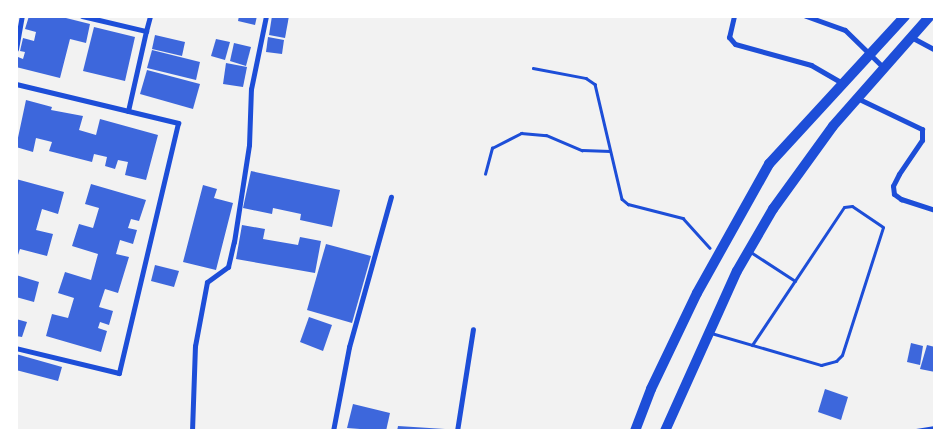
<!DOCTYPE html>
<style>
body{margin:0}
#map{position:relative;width:951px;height:447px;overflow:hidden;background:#f2f2f2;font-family:"Roboto Condensed",sans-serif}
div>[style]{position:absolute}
.building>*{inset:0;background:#3d67dc}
.path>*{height:2.5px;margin:-1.25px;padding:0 1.25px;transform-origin:1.25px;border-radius:1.25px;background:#1d4ed8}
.service>*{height:3px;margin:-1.5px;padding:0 1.5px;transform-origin:1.5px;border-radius:1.5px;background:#1d4ed8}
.minor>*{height:5px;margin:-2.5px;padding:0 2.5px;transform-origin:2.5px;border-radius:2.5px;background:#1d4ed8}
.secondary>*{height:10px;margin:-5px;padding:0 5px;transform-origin:5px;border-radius:5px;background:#1d4ed8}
span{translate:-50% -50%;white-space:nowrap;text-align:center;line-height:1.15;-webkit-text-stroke:4px #fff;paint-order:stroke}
.frame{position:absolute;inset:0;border:18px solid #fff;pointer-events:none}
</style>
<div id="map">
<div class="building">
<div style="clip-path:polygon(29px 16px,58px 16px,90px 24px,86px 43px,70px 39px,60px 78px,16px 67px,18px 57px,23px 59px,25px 52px,20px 51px,23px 38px,34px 41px,36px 32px,25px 29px)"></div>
<div style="clip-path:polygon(239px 16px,257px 16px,255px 25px,238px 21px)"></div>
<div style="clip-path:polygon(272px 16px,289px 16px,285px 38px,269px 35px)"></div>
<div style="clip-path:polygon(94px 27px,135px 37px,125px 81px,83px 71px)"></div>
<div style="clip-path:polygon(155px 35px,185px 42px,182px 56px,152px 49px)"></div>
<div style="clip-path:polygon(268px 37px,284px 40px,282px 54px,266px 52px)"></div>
<div style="clip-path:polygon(216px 39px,230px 42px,225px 60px,211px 56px)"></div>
<div style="clip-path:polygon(234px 43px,251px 47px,246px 66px,230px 61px)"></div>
<div style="clip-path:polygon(152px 50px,200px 62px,196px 80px,147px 68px)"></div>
<div style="clip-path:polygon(226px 63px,247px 67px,243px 87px,223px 84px)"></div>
<div style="clip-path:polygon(147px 70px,200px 84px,193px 109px,140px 94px)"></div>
<div style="clip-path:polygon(26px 100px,52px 107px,51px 110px,83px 116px,79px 130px,96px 135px,100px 119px,158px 135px,146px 180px,125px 175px,128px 162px,118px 160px,115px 169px,105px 166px,107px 157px,94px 154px,92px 162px,49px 151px,52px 142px,36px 138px,33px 152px,16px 147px)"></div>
<div style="clip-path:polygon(251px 171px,340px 190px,332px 227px,300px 220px,301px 214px,273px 208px,272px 214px,243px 208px)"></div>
<div style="clip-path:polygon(16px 179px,64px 192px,58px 214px,42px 209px,36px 230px,53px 234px,47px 256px,20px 249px,16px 261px)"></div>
<div style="clip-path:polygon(91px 184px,146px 200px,139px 221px,131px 219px,128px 228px,137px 230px,133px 244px,120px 240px,116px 254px,129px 257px,118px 293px,105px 289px,99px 307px,113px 311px,109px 325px,100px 322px,98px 328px,107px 331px,101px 352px,46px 336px,52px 314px,68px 318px,74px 298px,58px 293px,65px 272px,91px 280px,98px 254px,72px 246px,79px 224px,93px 228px,99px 208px,85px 204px)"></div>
<div style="clip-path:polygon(203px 185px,217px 189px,214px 198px,233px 203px,216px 270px,183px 262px)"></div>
<div style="clip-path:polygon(242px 225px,265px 229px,263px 239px,298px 245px,300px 237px,321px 241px,315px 273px,236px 259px)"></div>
<div style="clip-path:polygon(326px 244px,371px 256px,352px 323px,307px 310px)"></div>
<div style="clip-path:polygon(155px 265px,179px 271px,174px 287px,151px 281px)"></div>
<div style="clip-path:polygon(16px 275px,39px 282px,34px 302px,16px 297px)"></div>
<div style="clip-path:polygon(309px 317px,332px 325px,323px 351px,300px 342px)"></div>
<div style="clip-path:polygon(16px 319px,27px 322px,22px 337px,16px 336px)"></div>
<div style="clip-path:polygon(911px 343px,923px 346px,920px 365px,907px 362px)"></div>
<div style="clip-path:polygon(927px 345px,935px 347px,935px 372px,920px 369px)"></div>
<div style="clip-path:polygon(16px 354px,62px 367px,58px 381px,16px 370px)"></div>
<div style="clip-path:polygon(825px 389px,848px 397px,841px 420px,818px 412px)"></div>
<div style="clip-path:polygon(353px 404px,390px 413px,386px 431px,347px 428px)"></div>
<div style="clip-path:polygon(398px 426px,445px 429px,445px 431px,397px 431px)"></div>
</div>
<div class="path">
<div style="left:533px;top:68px;width:54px;rotate:10.7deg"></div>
<div style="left:586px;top:78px;width:11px;rotate:34deg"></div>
<div style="left:595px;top:84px;width:118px;rotate:76.8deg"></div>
<div style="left:622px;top:199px;width:8px;rotate:40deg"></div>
<div style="left:628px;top:204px;width:57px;rotate:14.3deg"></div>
<div style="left:683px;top:218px;width:40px;rotate:48deg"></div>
<div style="left:485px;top:174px;width:27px;rotate:-75deg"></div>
<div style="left:492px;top:148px;width:33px;rotate:-27deg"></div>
<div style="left:521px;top:133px;width:25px;rotate:5deg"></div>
<div style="left:546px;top:135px;width:39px;rotate:23deg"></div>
<div style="left:582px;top:150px;width:28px;rotate:2deg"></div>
</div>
<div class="service">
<div style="left:749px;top:251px;width:55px;rotate:33.1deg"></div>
<div style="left:711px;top:333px;width:115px;rotate:16.2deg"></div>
<div style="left:821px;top:365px;width:16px;rotate:-15deg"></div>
<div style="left:836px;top:361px;width:8px;rotate:-45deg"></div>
<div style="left:842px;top:355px;width:134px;rotate:-72.2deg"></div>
<div style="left:883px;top:227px;width:37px;rotate:-146deg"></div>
<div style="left:852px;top:206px;width:8px;rotate:173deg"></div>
<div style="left:844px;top:207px;width:166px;rotate:123.7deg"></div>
</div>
<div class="minor">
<div style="left:82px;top:16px;width:66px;rotate:13.2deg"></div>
<div style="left:146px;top:31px;width:82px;rotate:102.7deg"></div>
<div style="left:734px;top:16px;width:22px;rotate:103deg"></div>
<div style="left:729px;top:37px;width:9px;rotate:49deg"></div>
<div style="left:735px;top:44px;width:79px;rotate:15.4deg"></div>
<div style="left:811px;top:65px;width:36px;rotate:30deg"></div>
<div style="left:806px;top:16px;width:41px;rotate:19.7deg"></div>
<div style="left:845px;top:30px;width:54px;rotate:44.3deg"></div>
<div style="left:146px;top:31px;width:16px;rotate:-75deg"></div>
<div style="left:911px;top:37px;width:27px;rotate:28deg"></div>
<div style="left:16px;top:49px;width:34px;rotate:-80deg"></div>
<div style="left:16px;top:84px;width:167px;rotate:13.5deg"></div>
<div style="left:178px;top:123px;width:257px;rotate:103.3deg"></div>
<div style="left:119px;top:373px;width:106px;rotate:-166.4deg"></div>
<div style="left:859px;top:99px;width:70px;rotate:25.5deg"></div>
<div style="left:922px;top:129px;width:11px;rotate:90deg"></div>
<div style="left:922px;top:140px;width:41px;rotate:124.1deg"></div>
<div style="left:899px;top:174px;width:13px;rotate:117deg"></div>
<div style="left:893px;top:186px;width:8px;rotate:83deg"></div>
<div style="left:894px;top:194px;width:9px;rotate:36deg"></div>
<div style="left:901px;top:199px;width:36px;rotate:18deg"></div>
<div style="left:192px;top:431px;width:85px;rotate:-88deg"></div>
<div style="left:195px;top:346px;width:65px;rotate:-79.4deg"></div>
<div style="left:207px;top:282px;width:26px;rotate:-36deg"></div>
<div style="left:228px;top:267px;width:26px;rotate:-77deg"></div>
<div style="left:234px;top:242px;width:98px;rotate:-81.2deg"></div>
<div style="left:249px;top:145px;width:56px;rotate:-88deg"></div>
<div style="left:251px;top:89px;width:75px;rotate:-78.4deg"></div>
<div style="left:333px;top:431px;width:86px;rotate:-79.2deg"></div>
<div style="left:349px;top:347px;width:156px;rotate:-74.4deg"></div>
<div style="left:457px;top:431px;width:103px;rotate:-81.1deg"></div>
<div style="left:916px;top:431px;width:19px;rotate:-9deg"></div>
</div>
<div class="secondary">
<div style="left:635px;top:431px;width:45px;rotate:-69.1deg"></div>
<div style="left:651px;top:389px;width:106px;rotate:-64.4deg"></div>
<div style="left:697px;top:293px;width:148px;rotate:-60.8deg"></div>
<div style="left:769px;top:164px;width:201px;rotate:-47.4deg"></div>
<div style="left:665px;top:431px;width:175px;rotate:-65.8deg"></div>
<div style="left:737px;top:271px;width:72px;rotate:-59.9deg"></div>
<div style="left:773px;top:209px;width:102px;rotate:-54.1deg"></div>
<div style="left:833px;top:126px;width:147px;rotate:-48.6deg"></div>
</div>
<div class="frame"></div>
</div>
